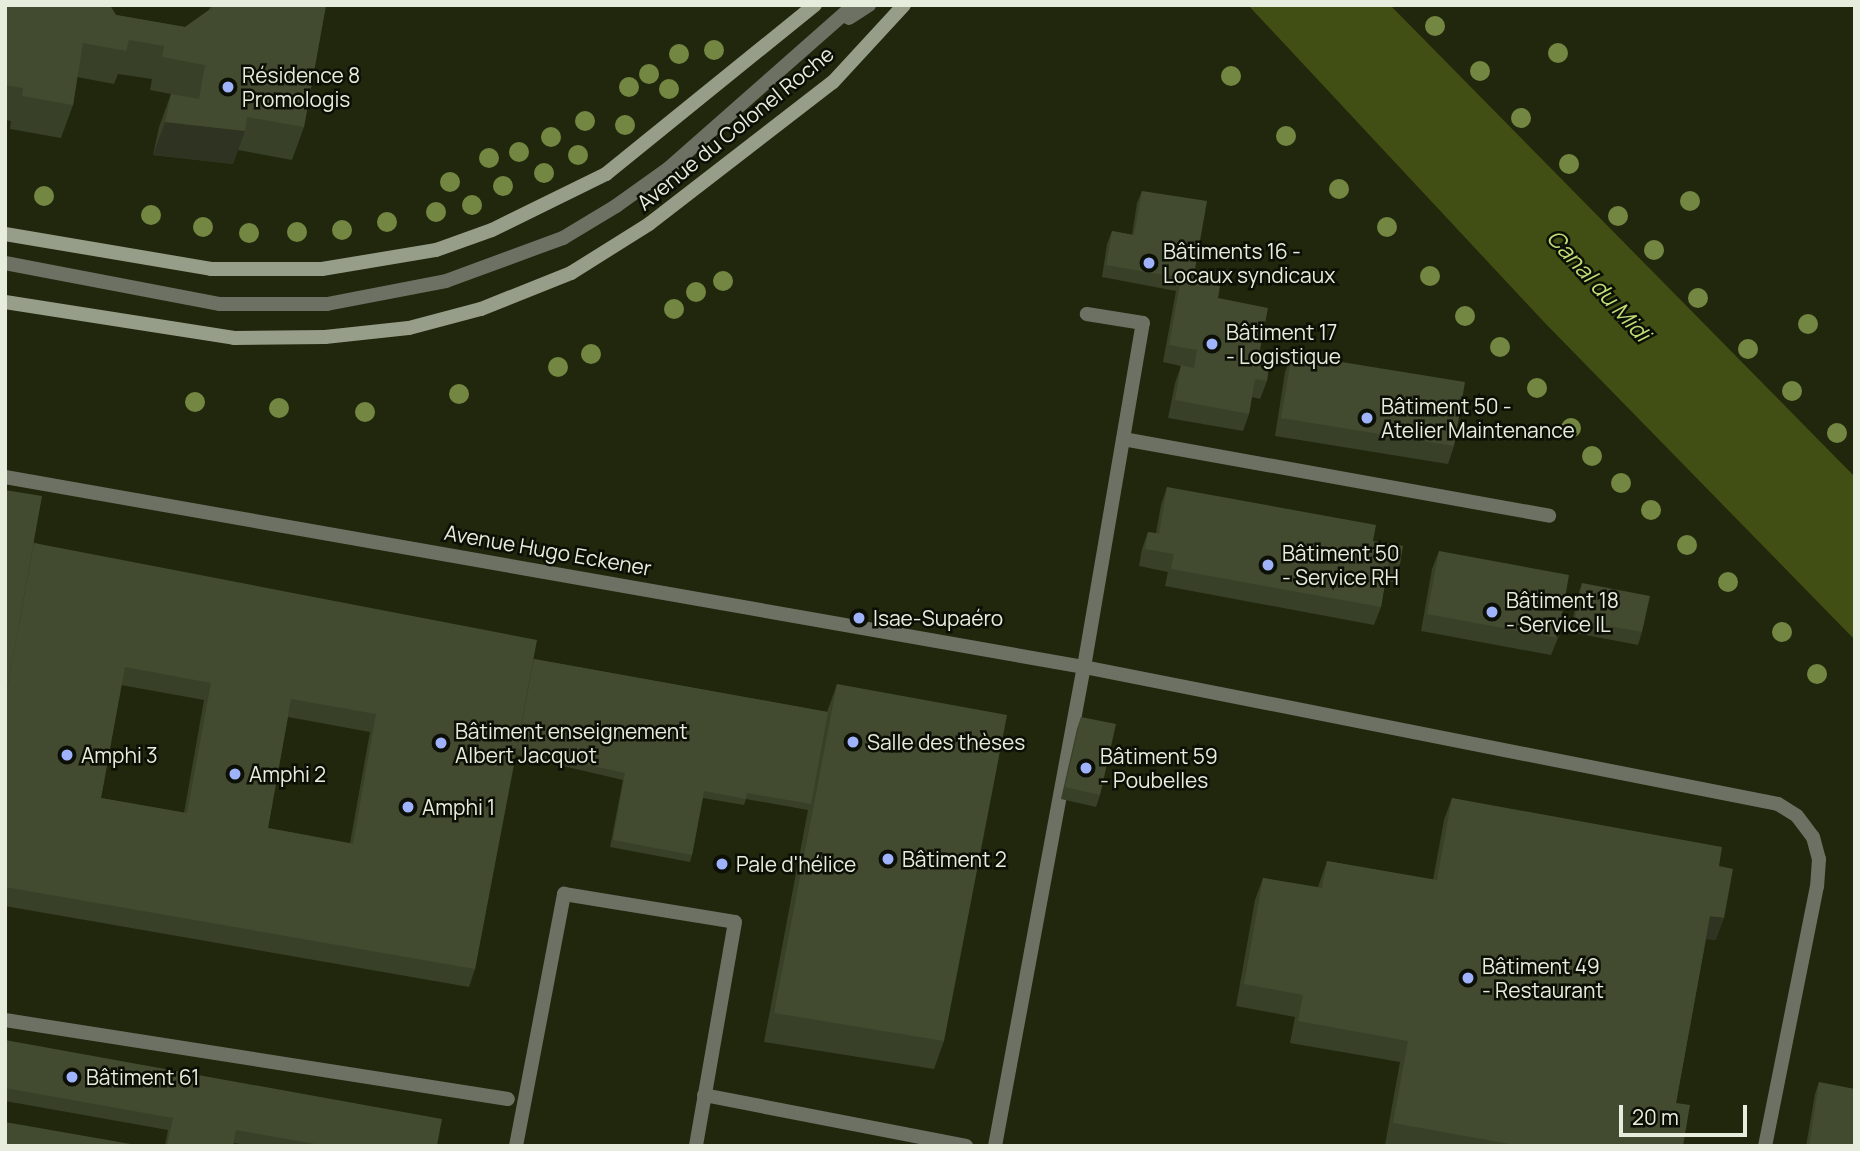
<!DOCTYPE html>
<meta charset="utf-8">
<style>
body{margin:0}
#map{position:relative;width:1860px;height:1151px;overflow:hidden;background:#20270c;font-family:Manrope,sans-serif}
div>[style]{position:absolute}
.water>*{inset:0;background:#414f14}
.lane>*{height:14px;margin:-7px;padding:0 7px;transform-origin:7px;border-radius:7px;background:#6c7164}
.street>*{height:14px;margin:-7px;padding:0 7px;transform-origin:7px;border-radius:7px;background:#6c7164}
.secondary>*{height:14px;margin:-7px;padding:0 7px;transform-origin:7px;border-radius:7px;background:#969d88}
.trees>*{width:20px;height:20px;margin:-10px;border-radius:50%;background:#748742}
.wall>*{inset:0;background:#394028}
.shaded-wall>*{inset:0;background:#2e3421}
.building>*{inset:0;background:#424b2f}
.dots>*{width:19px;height:19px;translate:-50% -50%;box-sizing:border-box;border:4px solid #0b0f05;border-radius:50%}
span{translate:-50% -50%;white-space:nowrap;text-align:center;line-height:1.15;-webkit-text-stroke:5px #0b0f05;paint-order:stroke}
.poi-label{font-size:21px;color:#e7eddc}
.left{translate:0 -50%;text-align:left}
.street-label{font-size:21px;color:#e7eddc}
.water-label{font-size:23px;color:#bfdc75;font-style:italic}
.frame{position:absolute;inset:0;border:7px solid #e7eddc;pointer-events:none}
.scale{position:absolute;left:1619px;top:1105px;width:128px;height:32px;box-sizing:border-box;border:4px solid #e7eddc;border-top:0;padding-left:9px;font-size:21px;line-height:24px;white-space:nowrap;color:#e7eddc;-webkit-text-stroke:5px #0b0f05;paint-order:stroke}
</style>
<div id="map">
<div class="water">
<div style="clip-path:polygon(1248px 5px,1390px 5px,1855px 477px,1855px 640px,1544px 322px)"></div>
</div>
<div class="lane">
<div style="left:849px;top:18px;width:24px;rotate:-33deg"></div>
<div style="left:5px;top:263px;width:219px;rotate:10.8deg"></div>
<div style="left:220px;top:304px;width:107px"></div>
<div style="left:327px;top:304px;width:121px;rotate:-10.9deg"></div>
<div style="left:446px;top:281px;width:125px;rotate:-20.2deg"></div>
<div style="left:563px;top:238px;width:62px;rotate:-31.1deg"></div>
<div style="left:616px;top:206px;width:65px;rotate:-35.6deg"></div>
<div style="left:669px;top:168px;width:247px;rotate:-41.4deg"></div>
<div style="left:1123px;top:439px;width:433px;rotate:10.2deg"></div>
<div style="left:5px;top:477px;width:1096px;rotate:9.99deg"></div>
<div style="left:1084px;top:667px;width:349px;rotate:-80.3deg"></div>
<div style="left:1143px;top:323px;width:57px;rotate:-170.9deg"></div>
<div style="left:704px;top:1095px;width:267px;rotate:11deg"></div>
<div style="left:516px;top:1146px;width:257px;rotate:-79.2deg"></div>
<div style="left:564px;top:894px;width:173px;rotate:9.3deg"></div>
<div style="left:735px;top:922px;width:227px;rotate:99.9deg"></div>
<div style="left:995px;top:1146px;width:487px;rotate:-79.5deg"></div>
<div style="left:1084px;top:667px;width:707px;rotate:11.17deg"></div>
<div style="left:1778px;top:804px;width:22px;rotate:32deg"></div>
<div style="left:1797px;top:816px;width:26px;rotate:53deg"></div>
<div style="left:1813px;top:837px;width:23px;rotate:75deg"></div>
<div style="left:1819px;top:859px;width:27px;rotate:94deg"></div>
<div style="left:1817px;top:886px;width:265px;rotate:101.3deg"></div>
</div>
<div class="street">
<div style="left:5px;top:1020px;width:509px;rotate:8.93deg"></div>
</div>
<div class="secondary">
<div style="left:5px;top:234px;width:209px;rotate:9.6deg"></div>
<div style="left:211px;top:269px;width:111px"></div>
<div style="left:322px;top:269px;width:116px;rotate:-9.5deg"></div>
<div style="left:436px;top:250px;width:59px;rotate:-19.7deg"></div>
<div style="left:492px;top:230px;width:127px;rotate:-26.2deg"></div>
<div style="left:606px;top:174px;width:269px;rotate:-39deg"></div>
<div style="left:5px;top:302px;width:232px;rotate:8.9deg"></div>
<div style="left:234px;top:338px;width:91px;rotate:-0.6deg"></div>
<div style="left:325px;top:337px;width:84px;rotate:-6.1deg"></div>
<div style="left:409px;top:328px;width:74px;rotate:-14.8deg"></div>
<div style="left:481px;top:309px;width:97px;rotate:-21.8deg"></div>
<div style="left:571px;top:273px;width:92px;rotate:-32.1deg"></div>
<div style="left:649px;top:224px;width:232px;rotate:-37.7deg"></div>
<div style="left:833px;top:82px;width:105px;rotate:-47.3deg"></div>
</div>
<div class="trees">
<div style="left:1435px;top:26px"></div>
<div style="left:714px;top:50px"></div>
<div style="left:1558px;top:53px"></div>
<div style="left:679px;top:54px"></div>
<div style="left:1480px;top:71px"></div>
<div style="left:649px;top:74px"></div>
<div style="left:1231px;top:76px"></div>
<div style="left:629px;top:87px"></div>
<div style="left:669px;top:89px"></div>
<div style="left:1521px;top:118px"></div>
<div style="left:585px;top:121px"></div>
<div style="left:625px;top:125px"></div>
<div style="left:1286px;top:136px"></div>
<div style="left:551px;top:137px"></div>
<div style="left:519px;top:152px"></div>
<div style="left:578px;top:155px"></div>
<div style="left:489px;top:158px"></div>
<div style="left:1569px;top:164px"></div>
<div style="left:544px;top:173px"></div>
<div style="left:450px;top:182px"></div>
<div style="left:503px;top:186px"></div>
<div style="left:1339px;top:189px"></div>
<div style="left:44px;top:196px"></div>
<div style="left:1690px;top:201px"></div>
<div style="left:472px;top:205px"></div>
<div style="left:436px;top:212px"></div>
<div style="left:151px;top:215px"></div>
<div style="left:1618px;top:216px"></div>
<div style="left:387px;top:222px"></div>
<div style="left:203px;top:227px"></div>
<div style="left:1387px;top:227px"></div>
<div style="left:342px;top:230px"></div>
<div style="left:297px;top:232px"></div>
<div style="left:249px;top:233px"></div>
<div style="left:1654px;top:250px"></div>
<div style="left:1430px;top:276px"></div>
<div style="left:723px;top:281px"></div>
<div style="left:696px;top:292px"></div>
<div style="left:1698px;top:298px"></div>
<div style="left:674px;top:309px"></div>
<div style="left:1465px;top:316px"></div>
<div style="left:1808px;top:324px"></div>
<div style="left:1500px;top:347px"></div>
<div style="left:1748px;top:349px"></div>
<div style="left:591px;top:354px"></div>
<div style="left:558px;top:367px"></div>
<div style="left:1537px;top:388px"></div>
<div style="left:1792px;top:391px"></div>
<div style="left:459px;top:394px"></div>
<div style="left:195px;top:402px"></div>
<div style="left:279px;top:408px"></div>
<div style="left:365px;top:412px"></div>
<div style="left:1571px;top:428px"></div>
<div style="left:1837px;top:433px"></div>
<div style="left:1592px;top:456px"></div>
<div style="left:1621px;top:483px"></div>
<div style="left:1651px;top:510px"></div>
<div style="left:1687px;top:545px"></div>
<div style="left:1728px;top:582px"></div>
<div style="left:1782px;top:632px"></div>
<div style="left:1817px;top:674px"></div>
</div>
<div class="wall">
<div style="clip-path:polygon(5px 5px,116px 15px,185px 27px,209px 10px,210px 5px,326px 5px,304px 127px,292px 160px,238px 150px,233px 164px,153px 155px,159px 127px,171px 94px,150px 90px,152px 79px,118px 74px,114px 84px,77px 77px,73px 105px,61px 138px,10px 129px,11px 121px,5px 120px)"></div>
<div style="clip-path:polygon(1142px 191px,1194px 275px,1218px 298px,1258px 360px,1267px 381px,1260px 399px,1252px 397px,1249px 414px,1243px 431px,1168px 418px,1175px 383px,1181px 366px,1163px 362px,1176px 291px,1102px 277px,1107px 244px,1112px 231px,1132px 235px,1137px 203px)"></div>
<div style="clip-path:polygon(1292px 354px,1454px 446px,1448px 464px,1275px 436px,1285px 372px)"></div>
<div style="clip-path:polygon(1167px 487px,1373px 541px,1400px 564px,1393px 582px,1385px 580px,1381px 607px,1374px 625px,1165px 586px,1168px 572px,1139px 566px,1142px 549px,1148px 532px,1156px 533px,1161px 505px)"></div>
<div style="clip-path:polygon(evenodd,5px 490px,34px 543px,534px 659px,827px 712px,837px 684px,944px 1041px,934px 1069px,764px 1042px,808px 810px,746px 799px,744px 805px,703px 798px,692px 855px,690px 862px,610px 847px,623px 780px,516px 755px,475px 969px,469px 987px,5px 906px,5px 490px,121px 685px,204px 700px,184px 813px,101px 798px,121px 685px,5px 490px,288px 717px,370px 732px,350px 843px,268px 828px,288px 717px)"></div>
<div style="clip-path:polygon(1439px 551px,1558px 638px,1551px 655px,1421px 631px,1432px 569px)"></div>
<div style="clip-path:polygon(1582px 583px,1642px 632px,1638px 645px,1570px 632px,1578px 595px)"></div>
<div style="clip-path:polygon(1081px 717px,1100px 795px,1096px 807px,1061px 799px,1077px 729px)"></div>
<div style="clip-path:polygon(1452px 798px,1719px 866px,1716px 940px,1706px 939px,1676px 1103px,1683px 1146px,1385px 1145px,1400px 1062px,1290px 1043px,1295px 1017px,1236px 1006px,1255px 900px,1263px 878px,1318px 887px,1327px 861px,1433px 880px,1444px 820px)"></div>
<div style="clip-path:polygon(5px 1040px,437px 1146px,251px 1146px,234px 1143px,233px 1146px,165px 1146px,168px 1130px,5px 1101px)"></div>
<div style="clip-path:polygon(1819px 1082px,1855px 1146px,1806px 1146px,1815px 1094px)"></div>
</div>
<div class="shaded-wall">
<div style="clip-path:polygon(165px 122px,245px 131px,233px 164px,153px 155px)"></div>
<div style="clip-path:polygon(1710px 916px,1724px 918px,1716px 940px,1702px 938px)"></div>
</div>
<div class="building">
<div style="clip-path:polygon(5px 5px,110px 5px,116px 15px,185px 27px,216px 5px,326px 5px,304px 127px,247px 117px,245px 131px,165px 122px,171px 94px,199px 99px,205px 65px,162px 57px,164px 46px,129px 40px,126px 51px,83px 43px,73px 105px,22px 96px,23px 88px,5px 85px)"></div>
<div style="clip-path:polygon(1142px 191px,1207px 201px,1194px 275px,1182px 273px,1181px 278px,1106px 265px,1112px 231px,1134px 235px)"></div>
<div style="clip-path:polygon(1182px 273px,1221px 280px,1218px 298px,1268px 308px,1258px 360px,1270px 362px,1267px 381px,1255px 379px,1249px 414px,1175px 400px,1181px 365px,1194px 368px,1197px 350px,1169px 345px)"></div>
<div style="clip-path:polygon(1292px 354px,1465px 382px,1454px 446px,1281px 418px)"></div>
<div style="clip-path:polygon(1167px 487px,1376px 525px,1373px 541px,1403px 546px,1400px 564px,1389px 562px,1381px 607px,1171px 569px,1174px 554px,1145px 549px,1148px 532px,1159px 534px)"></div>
<div style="clip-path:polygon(5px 490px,42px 496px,5px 701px)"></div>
<div style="clip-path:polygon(evenodd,34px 543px,537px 640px,475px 969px,5px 887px,5px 702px,34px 543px,125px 667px,211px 683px,187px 813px,101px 798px,125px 667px,34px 543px,291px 699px,376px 714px,353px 844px,268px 828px,291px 699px)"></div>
<div style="clip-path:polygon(1439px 551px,1569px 575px,1558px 638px,1427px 614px)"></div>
<div style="clip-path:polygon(1582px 583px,1650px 596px,1642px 632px,1575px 620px)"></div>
<div style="clip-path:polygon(534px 659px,828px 712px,811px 804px,747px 793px,746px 799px,704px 791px,692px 855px,613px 840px,625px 773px,517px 749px)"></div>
<div style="clip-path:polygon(837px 684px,1007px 715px,944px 1041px,774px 1013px)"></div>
<div style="clip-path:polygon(1081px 717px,1116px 724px,1100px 795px,1065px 787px)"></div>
<div style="clip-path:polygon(1452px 798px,1722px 847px,1719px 866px,1733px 869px,1724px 918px,1710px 916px,1676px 1103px,1690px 1105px,1683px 1146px,1521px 1146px,1393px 1123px,1408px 1041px,1298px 1021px,1303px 995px,1244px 984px,1263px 878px,1322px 888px,1327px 861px,1437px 880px)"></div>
<div style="clip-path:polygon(5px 1040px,442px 1119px,437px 1146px,327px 1146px,236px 1130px,233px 1146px,167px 1146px,173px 1118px,5px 1088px)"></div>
<div style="clip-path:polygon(1819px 1082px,1855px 1089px,1855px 1146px,1809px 1146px)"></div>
<div style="clip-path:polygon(5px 1122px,142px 1146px,5px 1146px)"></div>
</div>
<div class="dots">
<div style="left:228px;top:87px;background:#9fb3fd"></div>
<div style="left:1149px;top:263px;background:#9fb3fd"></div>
<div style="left:1212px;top:344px;background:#9fb3fd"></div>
<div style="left:1367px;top:418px;background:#9fb3fd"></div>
<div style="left:1268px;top:565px;background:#9fb3fd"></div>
<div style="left:1492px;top:612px;background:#9fb3fd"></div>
<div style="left:859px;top:618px;background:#9fb3fd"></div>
<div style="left:853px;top:742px;background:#9fb3fd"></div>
<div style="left:441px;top:743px;background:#9fb3fd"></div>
<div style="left:67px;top:755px;background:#9fb3fd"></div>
<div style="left:1086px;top:768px;background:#9fb3fd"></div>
<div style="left:235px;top:774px;background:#9fb3fd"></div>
<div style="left:408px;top:807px;background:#9fb3fd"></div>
<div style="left:888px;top:859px;background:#9fb3fd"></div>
<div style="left:722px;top:864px;background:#9fb3fd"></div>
<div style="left:1468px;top:978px;background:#9fb3fd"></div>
<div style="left:72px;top:1077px;background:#9fb3fd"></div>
</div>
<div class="poi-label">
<span class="left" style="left:242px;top:87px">Résidence 8<br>Promologis</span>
<span class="left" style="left:1163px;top:263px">Bâtiments 16 -<br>Locaux syndicaux</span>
<span class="left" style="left:1226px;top:344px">Bâtiment 17<br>- Logistique</span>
<span class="left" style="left:1381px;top:418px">Bâtiment 50 -<br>Atelier Maintenance</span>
<span class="left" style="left:1282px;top:565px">Bâtiment 50<br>- Service RH</span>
<span class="left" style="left:1506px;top:612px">Bâtiment 18<br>- Service IL</span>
<span class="left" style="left:873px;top:618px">Isae-Supaéro</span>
<span class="left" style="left:455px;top:743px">Bâtiment enseignement<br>Albert Jacquot</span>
<span class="left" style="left:867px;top:742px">Salle des thèses</span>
<span class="left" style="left:81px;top:755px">Amphi 3</span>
<span class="left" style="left:1100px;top:768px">Bâtiment 59<br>- Poubelles</span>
<span class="left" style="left:249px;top:774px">Amphi 2</span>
<span class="left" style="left:422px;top:807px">Amphi 1</span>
<span class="left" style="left:902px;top:859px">Bâtiment 2</span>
<span class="left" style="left:736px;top:864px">Pale d'hélice</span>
<span class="left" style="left:1482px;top:978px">Bâtiment 49<br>- Restaurant</span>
<span class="left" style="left:86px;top:1077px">Bâtiment 61</span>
</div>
<div class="street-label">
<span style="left:735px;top:128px;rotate:-39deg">Avenue du Colonel Roche</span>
<span style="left:548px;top:550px;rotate:10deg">Avenue Hugo Eckener</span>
</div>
<div class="water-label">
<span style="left:1599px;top:285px;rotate:48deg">Canal du Midi</span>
</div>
<div class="frame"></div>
<div class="scale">20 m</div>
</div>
